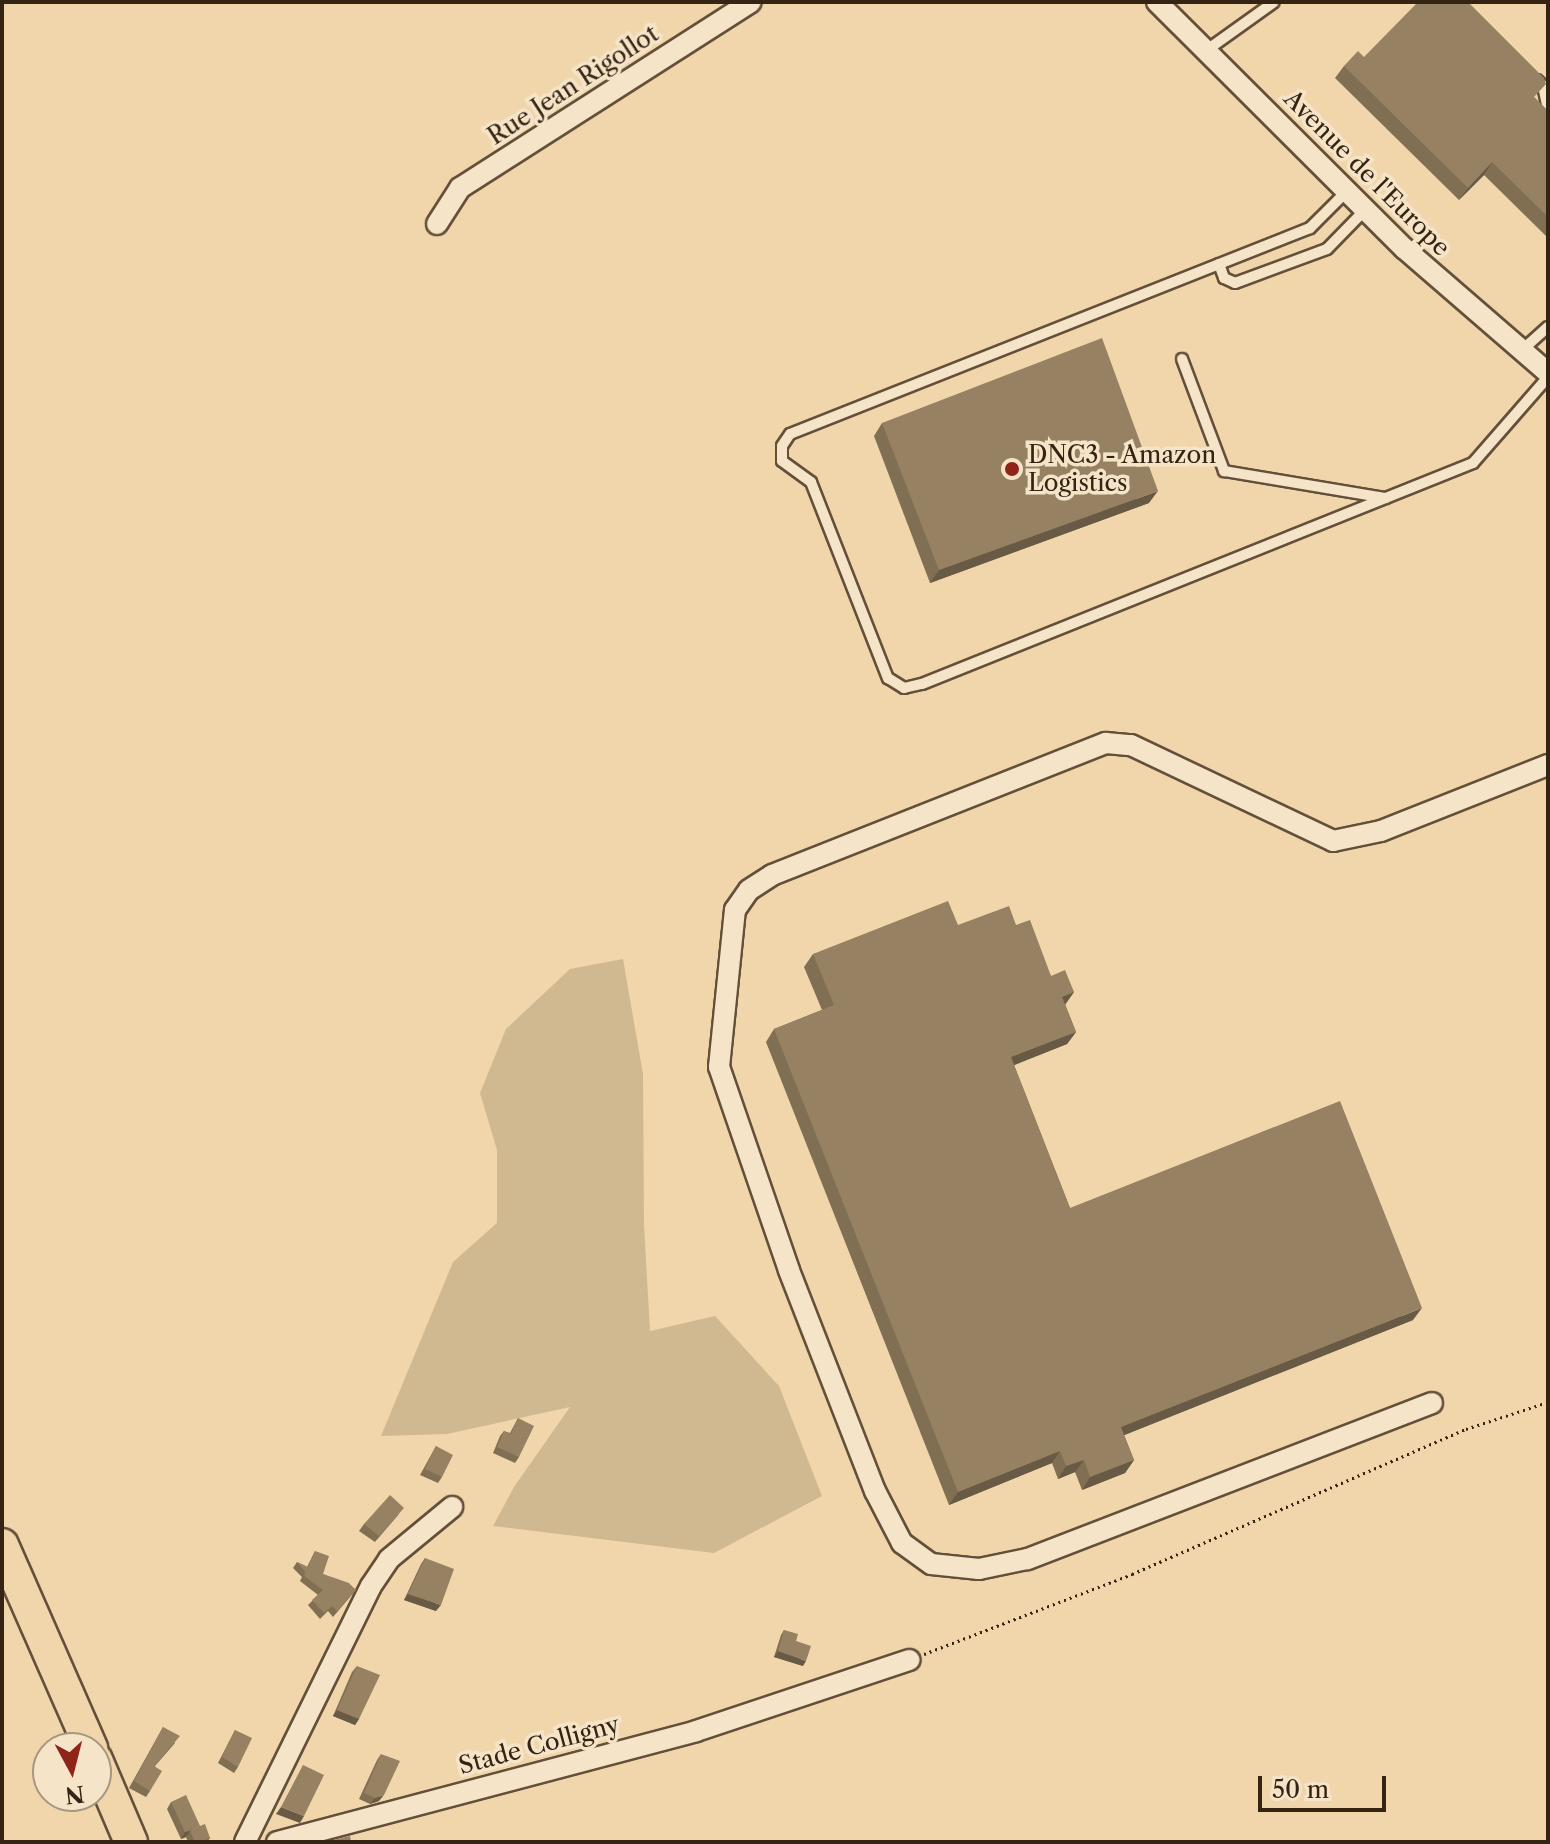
<!DOCTYPE html>
<style>
body{margin:0}
#map{position:relative;width:1550px;height:1844px;overflow:hidden;background:#f0d6aa;font-family:"Libre Caslon Text",serif}
div>[style]{position:absolute}
.green>*{inset:0;background:#d0b890}
.path>*{height:3px;margin-top:-1.5px;transform-origin:0;background:repeating-linear-gradient(90deg,#352414 0 2px,transparent 0 6px)}
.roads{filter:drop-shadow(2px 0 #64503a) drop-shadow(-2px 0 #64503a) drop-shadow(0 2px #64503a) drop-shadow(0 -2px #64503a)}
.lane>*{height:10px;margin:-5px;padding:0 5px;transform-origin:5px;border-radius:5px;background:#f5e4c8}
.street>*{height:20px;margin:-10px;padding:0 10px;transform-origin:10px;border-radius:10px;background:#f5e4c8}
.primary>*{height:32px;margin:-16px;padding:0 16px;transform-origin:16px;border-radius:16px;background:#f0d6aa}
.wall>*{inset:0;background:#816f54}
.shaded-wall>*{inset:0;background:#695a45}
.building>*{inset:0;background:#968162}
.dots>*{width:22px;height:22px;translate:-50% -50%;box-sizing:border-box;border:4px solid #f5e4c8;border-radius:50%}
span{translate:-50% -50%;white-space:nowrap;text-align:center;line-height:1.15;-webkit-text-stroke:7px #f5e4c8;paint-order:stroke}
.street-label{font-size:24px;color:#352414}
.poi-label{font-size:24px;color:#352414}
.left{translate:0 -50%;text-align:left}
.frame{position:absolute;inset:0;border:4px solid #352414;pointer-events:none}
.north{position:absolute;left:32px;top:1732px;width:80px;height:80px;box-sizing:border-box;background:#f5e4c8;border:2px solid #a89780;border-radius:50%;rotate:173deg;font-size:22px;font-weight:700;line-height:32px;text-align:center;color:#352414}
.north::after{content:'';display:block;margin:auto;width:28px;height:36px;background:#8f2418;clip-path:polygon(50% 0,100% 100%,50% 72%,0 100%)}
.scale{position:absolute;left:1258px;top:1776px;width:128px;height:36px;box-sizing:border-box;border:4px solid #352414;border-top:0;padding-left:10px;font-size:24px;line-height:28px;white-space:nowrap;color:#352414;-webkit-text-stroke:6px #f5e4c8;paint-order:stroke}
</style>
<div id="map">
<div class="green">
<div style="clip-path:polygon(623px 959px,643px 1074px,644px 1225px,650px 1331px,715px 1316px,779px 1386px,822px 1496px,714px 1553px,493px 1526px,514px 1487px,570px 1407px,447px 1434px,381px 1436px,453px 1262px,497px 1223px,497px 1150px,480px 1093px,506px 1029px,570px 969px)"></div>
</div>
<div class="path">
<div style="left:924px;top:1654px;width:223px;rotate:-21deg"></div>
<div style="left:1132px;top:1574px;width:364px;rotate:-23.5deg"></div>
<div style="left:1466px;top:1429px;width:86px;rotate:-18.2deg"></div>
</div>
<div class="roads">
<div class="lane">
<div style="left:1207px;top:50px;width:82px;rotate:-35.6deg"></div>
<div style="left:1537px;top:80px;width:8px;rotate:45deg"></div>
<div style="left:1543px;top:86px;width:25px;rotate:78deg"></div>
<div style="left:1346px;top:192px;width:51px;rotate:135deg"></div>
<div style="left:1310px;top:228px;width:559px;rotate:158.39deg"></div>
<div style="left:790px;top:434px;width:14px;rotate:124deg"></div>
<div style="left:782px;top:446px;width:15px;rotate:90deg"></div>
<div style="left:782px;top:461px;width:36px;rotate:36deg"></div>
<div style="left:811px;top:482px;width:211px;rotate:68.6deg"></div>
<div style="left:888px;top:678px;width:19px;rotate:32deg"></div>
<div style="left:904px;top:688px;width:18px;rotate:-13deg"></div>
<div style="left:922px;top:684px;width:594px;rotate:-21.86deg"></div>
<div style="left:1473px;top:463px;width:114px;rotate:-48.9deg"></div>
<div style="left:1219px;top:264px;width:15px;rotate:70deg"></div>
<div style="left:1224px;top:278px;width:12px;rotate:24deg"></div>
<div style="left:1235px;top:283px;width:98px;rotate:-20.3deg"></div>
<div style="left:1327px;top:249px;width:54px;rotate:-45.7deg"></div>
<div style="left:1521px;top:351px;width:36px;rotate:-42deg"></div>
<div style="left:1182px;top:359px;width:120px;rotate:69.4deg"></div>
<div style="left:1224px;top:471px;width:164px;rotate:9.5deg"></div>
</div>
<div class="street">
<div style="left:1157px;top:2px;width:350px;rotate:44.9deg"></div>
<div style="left:1405px;top:249px;width:189px;rotate:40.9deg"></div>
<div style="left:437px;top:224px;width:43px;rotate:-57.4deg"></div>
<div style="left:460px;top:188px;width:345px;rotate:-32.6deg"></div>
<div style="left:1432px;top:1403px;width:434px;rotate:158.9deg"></div>
<div style="left:1027px;top:1559px;width:49px;rotate:168.2deg"></div>
<div style="left:979px;top:1569px;width:48px;rotate:-174.1deg"></div>
<div style="left:931px;top:1564px;width:36px;rotate:-144deg"></div>
<div style="left:902px;top:1543px;width:59px;rotate:-117.4deg"></div>
<div style="left:875px;top:1491px;width:237px;rotate:-111.3deg"></div>
<div style="left:789px;top:1270px;width:215px;rotate:-109deg"></div>
<div style="left:719px;top:1067px;width:158px;rotate:-84.2deg"></div>
<div style="left:735px;top:910px;width:24px;rotate:-55deg"></div>
<div style="left:749px;top:890px;width:27px;rotate:-33deg"></div>
<div style="left:772px;top:875px;width:359px;rotate:-21.6deg"></div>
<div style="left:1106px;top:743px;width:25px;rotate:5deg"></div>
<div style="left:1131px;top:745px;width:224px;rotate:25.4deg"></div>
<div style="left:1333px;top:841px;width:49px;rotate:-11.8deg"></div>
<div style="left:1381px;top:831px;width:180px;rotate:-21.6deg"></div>
<div style="left:245px;top:1842px;width:285px;rotate:-63.8deg"></div>
<div style="left:371px;top:1586px;width:32px;rotate:-56deg"></div>
<div style="left:389px;top:1559px;width:82px;rotate:-39.5deg"></div>
<div style="left:277px;top:1842px;width:433px;rotate:-14.8deg"></div>
<div style="left:696px;top:1731px;width:225px;rotate:-18.4deg"></div>
</div>
<div class="primary">
<div style="left:2px;top:1545px;width:222px;rotate:66.3deg"></div>
<div style="left:96px;top:1760px;width:89px;rotate:66.9deg"></div>
</div>
</div>
<div class="wall">
<div style="clip-path:polygon(1364px 57px,1535px 98px,1548px 111px,1548px 238px,1484px 175px,1459px 200px,1335px 78px,1344px 66px)"></div>
<div style="clip-path:polygon(882px 423px,1149px 503px,930px 583px,874px 436px)"></div>
<div style="clip-path:polygon(958px 925px,1016px 925px,1051px 976px,1074px 992px,1065px 1004px,1076px 1032px,1067px 1044px,1014px 1065px,1070px 1208px,1413px 1320px,1124px 1435px,1134px 1460px,1125px 1473px,1082px 1490px,1075px 1472px,1058px 1479px,1052px 1463px,949px 1505px,766px 1042px,774px 1029px,822px 1010px,804px 967px,813px 954px)"></div>
<div style="clip-path:polygon(518px 1418px,519px 1457px,515px 1463px,493px 1453px,500px 1436px,504px 1431px,510px 1433px)"></div>
<div style="clip-path:polygon(436px 1446px,442px 1477px,438px 1483px,420px 1475px)"></div>
<div style="clip-path:polygon(399px 1514px,375px 1542px,359px 1531px,364px 1524px)"></div>
<div style="clip-path:polygon(315px 1551px,323px 1574px,356px 1590px,333px 1617px,328px 1611px,320px 1619px,308px 1605px,318px 1595px,300px 1581px,302px 1577px,293px 1568px,297px 1562px,307px 1567px)"></div>
<div style="clip-path:polygon(425px 1558px,436px 1611px,404px 1600px,421px 1564px)"></div>
<div style="clip-path:polygon(784px 1630px,796px 1641px,803px 1666px,774px 1657px,781px 1635px)"></div>
<div style="clip-path:polygon(357px 1666px,359px 1719px,355px 1725px,333px 1716px,352px 1672px)"></div>
<div style="clip-path:polygon(163px 1727px,175px 1743px,155px 1766px,150px 1791px,146px 1797px,129px 1788px)"></div>
<div style="clip-path:polygon(235px 1730px,238px 1767px,234px 1773px,218px 1763px)"></div>
<div style="clip-path:polygon(381px 1754px,379px 1801px,370px 1804px,359px 1799px,377px 1760px)"></div>
<div style="clip-path:polygon(171px 1802px,200px 1826px,210px 1838px,207px 1842px,188px 1842px,186px 1837px,181px 1839px,167px 1809px)"></div>
</div>
<div class="shaded-wall">
<div style="clip-path:polygon(1492px 162px,1484px 175px,1459px 200px,1468px 188px)"></div>
<div style="clip-path:polygon(1158px 491px,1149px 503px,930px 583px,939px 570px)"></div>
<div style="clip-path:polygon(1074px 992px,1065px 1005px,1062px 997px)"></div>
<div style="clip-path:polygon(1076px 1032px,1067px 1044px,1002px 1070px,1011px 1057px)"></div>
<div style="clip-path:polygon(1422px 1308px,1413px 1320px,1112px 1440px,1121px 1427px)"></div>
<div style="clip-path:polygon(1060px 1451px,1052px 1463px,949px 1505px,958px 1492px)"></div>
<div style="clip-path:polygon(1084px 1460px,1075px 1472px,1058px 1479px,1066px 1466px)"></div>
<div style="clip-path:polygon(1134px 1460px,1125px 1473px,1082px 1490px,1090px 1477px)"></div>
<div style="clip-path:polygon(408px 1594px,441px 1605px,436px 1611px,404px 1600px)"></div>
<div style="clip-path:polygon(778px 1651px,806px 1661px,803px 1666px,774px 1657px)"></div>
<div style="clip-path:polygon(337px 1710px,359px 1719px,355px 1725px,333px 1716px)"></div>
<div style="clip-path:polygon(384px 1795px,379px 1801px,370px 1804px,375px 1798px)"></div>
<div style="clip-path:polygon(281px 1807px,304px 1816px,300px 1823px,276px 1814px)"></div>
<div style="clip-path:polygon(190px 1831px,186px 1837px,181px 1839px,185px 1832px)"></div>
</div>
<div class="building">
<div style="clip-path:polygon(1418px 2px,1468px 2px,1544px 78px,1546px 84px,1534px 97px,1548px 111px,1548px 217px,1492px 162px,1468px 188px,1344px 66px,1358px 51px,1364px 57px)"></div>
<div style="clip-path:polygon(1102px 338px,1158px 491px,939px 570px,882px 423px)"></div>
<div style="clip-path:polygon(948px 901px,958px 925px,1009px 906px,1016px 925px,1030px 920px,1051px 976px,1065px 970px,1074px 992px,1062px 997px,1076px 1032px,1011px 1057px,1070px 1208px,1340px 1101px,1422px 1308px,1121px 1427px,1134px 1460px,1090px 1477px,1084px 1460px,1066px 1466px,1060px 1451px,958px 1492px,774px 1029px,834px 1005px,813px 954px)"></div>
<div style="clip-path:polygon(518px 1418px,534px 1426px,519px 1457px,497px 1447px,504px 1431px,511px 1434px)"></div>
<div style="clip-path:polygon(436px 1446px,453px 1455px,442px 1477px,425px 1469px)"></div>
<div style="clip-path:polygon(390px 1495px,404px 1508px,379px 1536px,364px 1524px)"></div>
<div style="clip-path:polygon(315px 1551px,329px 1556px,323px 1574px,349px 1583px,356px 1590px,337px 1611px,332px 1606px,324px 1613px,312px 1600px,323px 1590px,304px 1576px,305px 1572px,297px 1562px,308px 1567px)"></div>
<div style="clip-path:polygon(425px 1558px,454px 1569px,441px 1605px,408px 1594px)"></div>
<div style="clip-path:polygon(784px 1630px,798px 1634px,796px 1641px,811px 1646px,806px 1661px,778px 1651px)"></div>
<div style="clip-path:polygon(357px 1666px,380px 1675px,359px 1719px,337px 1710px)"></div>
<div style="clip-path:polygon(163px 1727px,180px 1736px,154px 1766px,162px 1771px,150px 1791px,134px 1781px)"></div>
<div style="clip-path:polygon(235px 1730px,252px 1738px,238px 1767px,222px 1757px)"></div>
<div style="clip-path:polygon(381px 1754px,400px 1761px,384px 1795px,375px 1798px,364px 1793px)"></div>
<div style="clip-path:polygon(303px 1765px,324px 1775px,304px 1816px,281px 1807px)"></div>
<div style="clip-path:polygon(186px 1795px,200px 1826px,205px 1824px,210px 1838px,200px 1842px,195px 1842px,190px 1831px,193px 1829px,185px 1832px,171px 1802px)"></div>
<div style="clip-path:polygon(350px 1836px,351px 1842px,325px 1842px)"></div>
</div>
<div class="dots">
<div style="left:1012px;top:469px;background:#8f2418"></div>
</div>
<div class="street-label">
<span style="left:573px;top:85px;rotate:-33deg">Rue Jean Rigollot</span>
<span style="left:1367px;top:173px;rotate:45deg">Avenue de l'Europe</span>
<span style="left:539px;top:1745px;rotate:-15deg">Stade Colligny</span>
</div>
<div class="poi-label">
<span class="left" style="left:1028px;top:469px">DNC3 - Amazon<br>Logistics</span>
</div>
<div class="frame"></div>
<div class="north">N</div>
<div class="scale">50 m</div>
</div>
